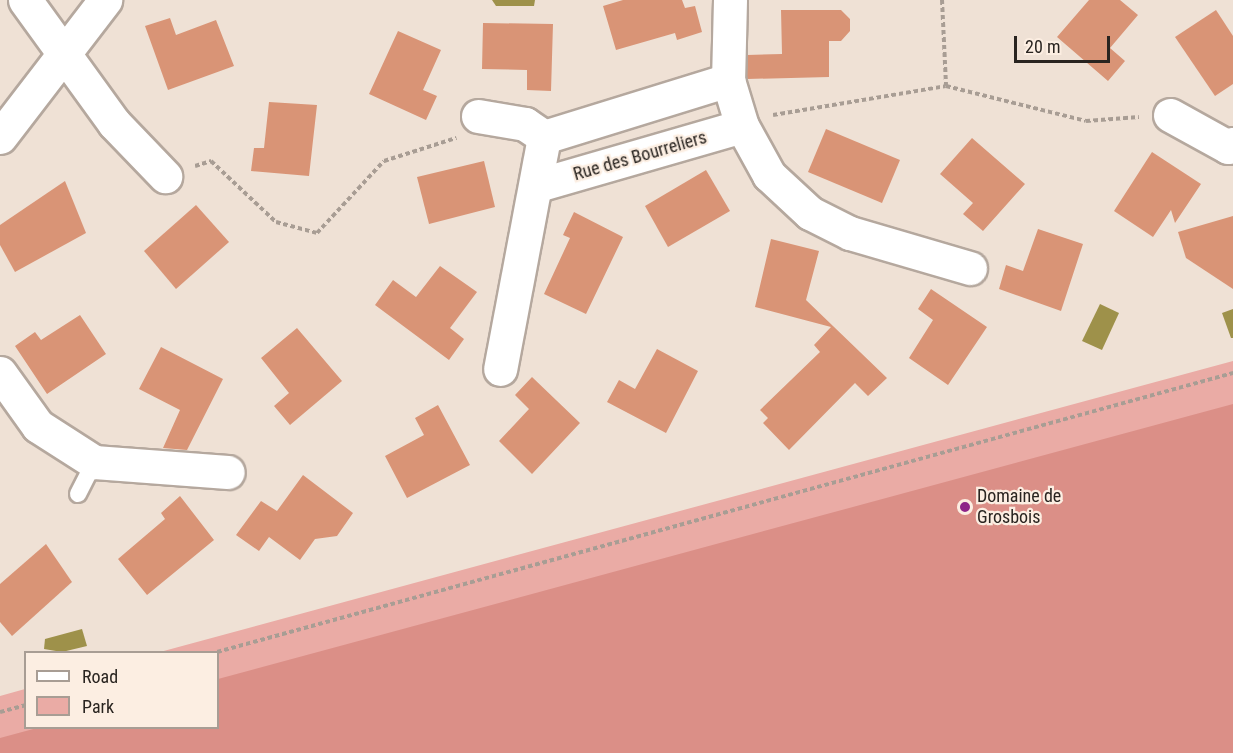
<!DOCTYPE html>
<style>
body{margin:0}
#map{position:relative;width:1233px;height:753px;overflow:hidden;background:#efe1d5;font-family:"Roboto Condensed",sans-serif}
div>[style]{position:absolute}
.green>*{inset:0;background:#eaaba5}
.forest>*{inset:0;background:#db8f87}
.water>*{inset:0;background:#9e914a}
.building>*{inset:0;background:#d99476}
.path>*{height:4px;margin-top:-2px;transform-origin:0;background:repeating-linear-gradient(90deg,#a89d94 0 4.5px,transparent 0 7.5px)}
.roads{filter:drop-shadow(2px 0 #b5a89e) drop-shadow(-2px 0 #b5a89e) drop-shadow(0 2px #b5a89e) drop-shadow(0 -2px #b5a89e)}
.lane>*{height:16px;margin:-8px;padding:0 8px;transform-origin:8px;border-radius:8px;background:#fff}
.street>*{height:33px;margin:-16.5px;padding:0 16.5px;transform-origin:16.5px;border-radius:16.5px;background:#fff}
.secondary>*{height:33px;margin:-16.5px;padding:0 16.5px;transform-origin:16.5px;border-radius:16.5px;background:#fff}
.dots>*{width:16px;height:16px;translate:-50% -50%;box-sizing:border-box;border:3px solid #fceee2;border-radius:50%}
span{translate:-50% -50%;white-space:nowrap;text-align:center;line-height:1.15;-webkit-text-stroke:4.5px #fceee2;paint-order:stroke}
.street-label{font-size:18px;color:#292420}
.poi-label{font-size:18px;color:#292420}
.left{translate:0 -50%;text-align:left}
.legend{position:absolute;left:24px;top:651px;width:195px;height:78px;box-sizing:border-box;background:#fceee2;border:2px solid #a89d94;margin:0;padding:8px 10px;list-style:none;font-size:18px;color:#292420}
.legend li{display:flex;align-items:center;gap:12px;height:30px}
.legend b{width:30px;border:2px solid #a89d94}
.scale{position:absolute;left:1014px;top:36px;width:96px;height:27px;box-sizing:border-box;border:3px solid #292420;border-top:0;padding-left:8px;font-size:18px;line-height:21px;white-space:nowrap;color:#292420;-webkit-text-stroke:4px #fceee2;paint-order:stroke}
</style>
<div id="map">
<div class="green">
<div style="clip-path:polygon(1233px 361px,1233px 753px,0 753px,0 696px,25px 689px,26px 728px,218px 728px,218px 652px,160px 652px)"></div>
</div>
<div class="forest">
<div style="clip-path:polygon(1233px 404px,1233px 753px,0 753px,0 738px,37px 728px,218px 728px,218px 679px)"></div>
</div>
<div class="water">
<div style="clip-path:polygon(492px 0,535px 0,534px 6px,496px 6px)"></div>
<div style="clip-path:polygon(1100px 304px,1119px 313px,1102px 350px,1082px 341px)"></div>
<div style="clip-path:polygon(1233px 309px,1233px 338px,1231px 338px,1222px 313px)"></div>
<div style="clip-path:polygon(82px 629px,87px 646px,62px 652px,44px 649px,45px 639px)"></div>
</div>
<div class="building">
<div style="clip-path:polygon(623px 0,682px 0,685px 8px,695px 6px,702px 32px,677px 40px,675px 33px,616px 50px,603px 6px)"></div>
<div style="clip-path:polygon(1089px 0,1120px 0,1138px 15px,1110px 48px,1125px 61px,1108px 81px,1057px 37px)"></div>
<div style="clip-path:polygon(781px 10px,841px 10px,850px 19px,850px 31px,841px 41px,829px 41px,829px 77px,747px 79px,747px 55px,782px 54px)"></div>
<div style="clip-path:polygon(1216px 10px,1233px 36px,1233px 84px,1215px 96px,1175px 37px)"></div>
<div style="clip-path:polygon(170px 18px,176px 35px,216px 20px,234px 66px,168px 90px,145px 26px)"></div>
<div style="clip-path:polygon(483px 23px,553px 24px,551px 91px,527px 90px,527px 70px,482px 69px)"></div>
<div style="clip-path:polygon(398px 31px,441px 50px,423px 90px,437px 96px,426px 120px,369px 94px)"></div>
<div style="clip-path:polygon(269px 102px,317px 105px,309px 176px,251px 171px,254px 148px,264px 148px)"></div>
<div style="clip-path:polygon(826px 129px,900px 160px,882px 203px,808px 172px)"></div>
<div style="clip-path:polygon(972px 138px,1025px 184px,983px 231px,963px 214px,973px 203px,940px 174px)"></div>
<div style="clip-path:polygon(1152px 152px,1201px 184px,1175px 223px,1171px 210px,1153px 237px,1114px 211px)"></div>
<div style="clip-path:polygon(484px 161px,495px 207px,429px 224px,417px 177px)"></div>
<div style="clip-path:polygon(706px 170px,730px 211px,668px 247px,645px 206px)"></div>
<div style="clip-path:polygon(65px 181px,86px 233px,15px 272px,0 245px,0 225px)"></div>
<div style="clip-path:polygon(196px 205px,229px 242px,176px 289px,144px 251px)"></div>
<div style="clip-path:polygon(574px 212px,623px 237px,586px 314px,544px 294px,570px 238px,563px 235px)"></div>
<div style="clip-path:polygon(1233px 216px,1233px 289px,1186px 258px,1178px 232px)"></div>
<div style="clip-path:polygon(1038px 229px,1083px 244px,1061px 311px,999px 289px,1006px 265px,1023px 271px)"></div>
<div style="clip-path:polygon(771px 239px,819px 251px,806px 300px,887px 378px,868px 396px,855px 383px,789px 450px,763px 423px,768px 418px,760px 410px,820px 352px,814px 345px,831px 327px,755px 307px)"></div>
<div style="clip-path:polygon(440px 266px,477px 292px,450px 328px,464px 339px,449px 360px,375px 305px,393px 280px,416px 297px)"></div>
<div style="clip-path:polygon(931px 289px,987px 327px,948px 385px,909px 358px,933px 320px,918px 309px)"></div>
<div style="clip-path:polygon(80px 315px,106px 354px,47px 394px,15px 346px,35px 332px,41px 340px)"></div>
<div style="clip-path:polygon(297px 328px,342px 381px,290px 425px,274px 406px,289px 393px,261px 358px)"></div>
<div style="clip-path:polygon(161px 347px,223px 379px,187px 450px,163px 448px,180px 410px,139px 389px)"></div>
<div style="clip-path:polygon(657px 349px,698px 371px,666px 433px,607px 402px,619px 380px,635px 389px)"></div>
<div style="clip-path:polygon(532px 377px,580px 423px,532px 474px,499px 441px,529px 409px,515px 395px)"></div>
<div style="clip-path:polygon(438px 405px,470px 465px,407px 498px,385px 456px,424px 435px,415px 418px)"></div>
<div style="clip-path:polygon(303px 475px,353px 513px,337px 536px,315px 539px,300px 560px,269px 537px,259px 551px,236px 535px,261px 501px,277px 511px)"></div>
<div style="clip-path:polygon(180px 496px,214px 540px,147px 595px,118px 559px,165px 519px,161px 513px)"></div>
<div style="clip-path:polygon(46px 544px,72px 582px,12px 636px,0 622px,0 584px)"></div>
</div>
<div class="path">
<div style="left:942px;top:0;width:86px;rotate:87.3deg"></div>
<div style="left:773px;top:115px;width:175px;rotate:-9.5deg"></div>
<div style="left:946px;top:86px;width:144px;rotate:14deg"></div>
<div style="left:1086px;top:121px;width:53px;rotate:-4.3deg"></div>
<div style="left:195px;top:166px;width:17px;rotate:-17deg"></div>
<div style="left:211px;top:161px;width:89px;rotate:43.2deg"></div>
<div style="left:276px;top:222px;width:42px;rotate:15deg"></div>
<div style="left:317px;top:233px;width:98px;rotate:-47.1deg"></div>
<div style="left:384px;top:161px;width:76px;rotate:-17.7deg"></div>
<div style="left:217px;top:652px;width:1054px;rotate:-15.36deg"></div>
<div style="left:0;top:712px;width:27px;rotate:-15deg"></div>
</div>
<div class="roads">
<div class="lane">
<div style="left:78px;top:494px;width:36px;rotate:-63deg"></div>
</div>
<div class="street">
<div style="left:25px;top:0;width:152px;rotate:54.1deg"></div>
<div style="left:114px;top:123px;width:74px;rotate:46.1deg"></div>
<div style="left:730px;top:0;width:80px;rotate:91.4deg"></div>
<div style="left:728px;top:80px;width:48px;rotate:73.1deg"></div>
<div style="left:742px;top:126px;width:56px;rotate:61.1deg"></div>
<div style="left:769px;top:175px;width:56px;rotate:42.8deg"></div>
<div style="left:810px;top:213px;width:45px;rotate:26.6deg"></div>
<div style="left:850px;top:233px;width:125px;rotate:16.3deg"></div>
<div style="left:1170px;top:115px;width:66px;rotate:28.9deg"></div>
<div style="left:1228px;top:147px;width:6px;rotate:-31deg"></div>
<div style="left:478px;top:116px;width:48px;rotate:9.7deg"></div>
<div style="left:525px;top:124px;width:23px;rotate:34deg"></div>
<div style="left:544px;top:137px;width:236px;rotate:100.7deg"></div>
<div style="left:544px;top:137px;width:193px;rotate:-17.2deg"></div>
<div style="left:538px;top:185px;width:212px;rotate:-16.1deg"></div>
<div style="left:0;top:373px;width:65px;rotate:54.4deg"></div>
<div style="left:38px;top:426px;width:67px;rotate:32.7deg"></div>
<div style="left:94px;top:462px;width:134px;rotate:4.3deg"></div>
</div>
<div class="secondary">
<div style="left:0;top:137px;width:173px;rotate:-52.5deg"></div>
</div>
</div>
<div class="dots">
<div style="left:965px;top:507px;background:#8e2488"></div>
</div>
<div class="street-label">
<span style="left:640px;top:156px;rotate:-16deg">Rue des Bourreliers</span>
</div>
<div class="poi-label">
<span class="left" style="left:977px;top:507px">Domaine de<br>Grosbois</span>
</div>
<ul class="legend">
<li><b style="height:8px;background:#fff"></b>Road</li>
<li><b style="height:16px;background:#eaaba5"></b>Park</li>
</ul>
<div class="scale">20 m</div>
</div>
